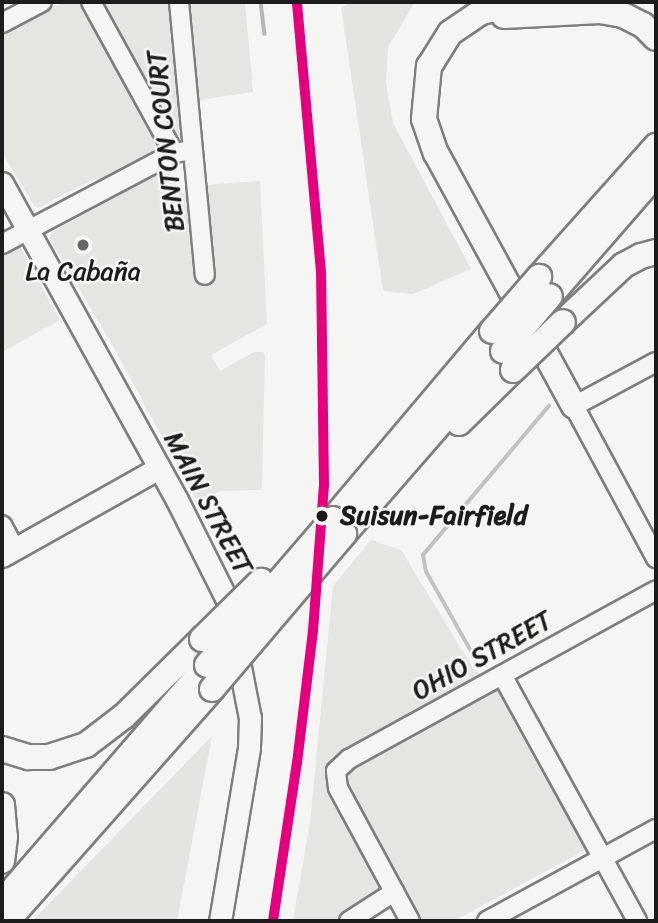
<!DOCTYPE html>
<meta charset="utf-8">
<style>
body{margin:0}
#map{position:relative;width:658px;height:923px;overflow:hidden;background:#f5f5f3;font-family:Sriracha,sans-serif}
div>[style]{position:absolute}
.built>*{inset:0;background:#e5e5e2}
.green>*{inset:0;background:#e4e4e1}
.stream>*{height:3.5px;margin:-1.75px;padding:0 1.75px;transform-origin:1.75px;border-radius:1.75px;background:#c2c2bf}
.roads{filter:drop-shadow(2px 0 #7e7e7d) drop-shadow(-2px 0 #7e7e7d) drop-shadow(0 2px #7e7e7d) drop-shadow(0 -2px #7e7e7d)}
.minor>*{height:18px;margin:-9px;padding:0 9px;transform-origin:9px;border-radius:9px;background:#f5f5f3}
.major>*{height:21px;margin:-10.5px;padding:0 10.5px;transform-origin:10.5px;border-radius:10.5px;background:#f5f5f3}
.highway>*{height:24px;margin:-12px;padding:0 12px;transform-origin:12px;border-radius:12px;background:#f5f5f3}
.rail>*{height:3.5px;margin:-1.75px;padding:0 1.75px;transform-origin:1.75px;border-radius:1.75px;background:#b6b6b5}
.bridges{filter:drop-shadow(2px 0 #7e7e7d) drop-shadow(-2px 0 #7e7e7d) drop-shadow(0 2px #7e7e7d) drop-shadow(0 -2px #7e7e7d)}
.highway-bridge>*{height:24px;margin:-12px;padding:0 12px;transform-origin:12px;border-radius:12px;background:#f5f5f3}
.rail-1>*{height:10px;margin:-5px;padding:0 5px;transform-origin:5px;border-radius:5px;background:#e5007d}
.dots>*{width:19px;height:19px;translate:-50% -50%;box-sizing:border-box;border:4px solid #f6f6f2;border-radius:50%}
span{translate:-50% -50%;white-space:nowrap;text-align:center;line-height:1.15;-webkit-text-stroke:5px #f6f6f2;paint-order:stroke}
.street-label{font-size:26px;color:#1c1c1c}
.poi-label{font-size:26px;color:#1c1c1c}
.stop-label{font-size:26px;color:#1c1c1c;font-weight:700}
.left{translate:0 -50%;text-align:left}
.frame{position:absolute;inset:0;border:4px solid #1c1c1c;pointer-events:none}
</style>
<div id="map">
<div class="built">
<div style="clip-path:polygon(63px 2px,245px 2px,253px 92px,179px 103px,182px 134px,102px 179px,92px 180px,38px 208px,34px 206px,2px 152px,2px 34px)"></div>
<div style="clip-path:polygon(167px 169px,182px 193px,214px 184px,260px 181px,267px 324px,211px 355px,220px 371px,254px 352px,263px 352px,265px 355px,262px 486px,261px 490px,220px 491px,198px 503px,110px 341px,49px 238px,52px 232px)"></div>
<div style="clip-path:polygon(19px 244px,60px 320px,2px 352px,2px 255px)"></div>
<div style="clip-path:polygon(371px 540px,401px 550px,473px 668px,498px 687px,589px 848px,454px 921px,421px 921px,400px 883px,367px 903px,346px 921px,293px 921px,310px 822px,333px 586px)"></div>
</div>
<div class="green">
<div style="clip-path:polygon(353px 2px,415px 2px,388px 47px,386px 82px,393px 123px,471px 269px,413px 294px,383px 291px,341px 7px)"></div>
<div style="clip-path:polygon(212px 736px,177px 921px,32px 921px)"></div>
</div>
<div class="stream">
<div style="left:477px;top:662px;width:103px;rotate:-119.5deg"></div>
<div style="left:426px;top:572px;width:17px;rotate:-100deg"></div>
<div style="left:423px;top:555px;width:195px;rotate:-49.8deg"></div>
</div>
<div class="roads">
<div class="minor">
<div style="left:91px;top:2px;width:172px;rotate:61.2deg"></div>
<div style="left:179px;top:2px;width:274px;rotate:84.6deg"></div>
<div style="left:2px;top:23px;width:45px;rotate:-27.7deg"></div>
<div style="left:2px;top:244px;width:195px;rotate:-27.9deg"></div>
<div style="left:174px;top:153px;width:18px;rotate:-9deg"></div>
<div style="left:656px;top:362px;width:93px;rotate:151.8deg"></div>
<div style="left:574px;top:406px;width:173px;rotate:61.7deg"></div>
<div style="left:2px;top:525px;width:27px;rotate:62deg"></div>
<div style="left:502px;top:675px;width:281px;rotate:61.2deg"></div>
<div style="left:349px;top:921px;width:54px;rotate:-32.8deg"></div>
<div style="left:410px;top:921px;width:151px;rotate:-118.4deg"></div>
<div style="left:338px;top:788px;width:17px;rotate:-97deg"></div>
<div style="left:336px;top:771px;width:18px;rotate:-43deg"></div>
<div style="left:349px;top:759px;width:350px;rotate:-28.8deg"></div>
<div style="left:487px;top:921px;width:192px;rotate:-28.6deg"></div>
</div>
<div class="major">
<div style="left:2px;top:183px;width:362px;rotate:61.1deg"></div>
<div style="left:177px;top:500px;width:112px;rotate:63.4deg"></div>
<div style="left:227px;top:600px;width:120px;rotate:79deg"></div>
<div style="left:250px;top:718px;width:30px;rotate:92deg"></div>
<div style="left:249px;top:748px;width:175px;rotate:99.5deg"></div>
<div style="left:2px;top:556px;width:180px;rotate:-29.3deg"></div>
</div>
<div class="highway">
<div style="left:525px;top:2px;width:45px;rotate:167.2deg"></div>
<div style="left:481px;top:12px;width:37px;rotate:146deg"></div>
<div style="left:450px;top:33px;width:39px;rotate:122deg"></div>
<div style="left:429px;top:66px;width:53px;rotate:95.4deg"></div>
<div style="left:424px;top:119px;width:36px;rotate:71deg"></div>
<div style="left:436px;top:153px;width:288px;rotate:61.4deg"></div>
<div style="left:504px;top:16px;width:96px;rotate:-3deg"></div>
<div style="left:600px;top:11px;width:23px;rotate:10deg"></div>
<div style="left:623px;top:15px;width:22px;rotate:27deg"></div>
<div style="left:643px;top:25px;width:18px;rotate:45deg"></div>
<div style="left:539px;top:277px;width:176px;rotate:-48.2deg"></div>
<div style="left:550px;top:296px;width:162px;rotate:-49deg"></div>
<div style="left:563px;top:322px;width:83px;rotate:-43.1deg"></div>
<div style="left:624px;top:265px;width:19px;rotate:-28deg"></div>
<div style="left:641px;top:256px;width:16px;rotate:-15deg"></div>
<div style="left:459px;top:423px;width:76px;rotate:-44.5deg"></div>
<div style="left:333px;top:519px;width:246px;rotate:-49.8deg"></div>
<div style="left:344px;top:534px;width:242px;rotate:-49deg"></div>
<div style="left:2px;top:749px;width:28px;rotate:17deg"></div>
<div style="left:29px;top:757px;width:20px"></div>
<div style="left:49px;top:757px;width:39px;rotate:-18deg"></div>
<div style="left:86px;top:745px;width:48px;rotate:-37.3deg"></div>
<div style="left:124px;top:716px;width:110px;rotate:-44.6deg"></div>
<div style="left:2px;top:805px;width:32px;rotate:85deg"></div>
<div style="left:5px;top:837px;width:24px;rotate:97deg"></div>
<div style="left:2px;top:902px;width:313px;rotate:-49.1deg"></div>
<div style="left:7px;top:921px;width:310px;rotate:-48.5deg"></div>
</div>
</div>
<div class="rail">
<div style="left:261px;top:2px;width:32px;rotate:83deg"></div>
</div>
<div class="bridges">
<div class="highway-bridge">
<div style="left:492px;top:331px;width:72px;rotate:-49deg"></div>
<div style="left:503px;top:351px;width:72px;rotate:-49.5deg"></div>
<div style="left:513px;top:370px;width:69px;rotate:-43.8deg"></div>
<div style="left:202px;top:639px;width:83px;rotate:-44.5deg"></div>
<div style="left:207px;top:665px;width:193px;rotate:-49.2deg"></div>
<div style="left:212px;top:689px;width:204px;rotate:-49.6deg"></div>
</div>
</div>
<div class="rail-1">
<div style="left:273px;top:921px;width:160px;rotate:-81.4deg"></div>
<div style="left:297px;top:763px;width:133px;rotate:-83.1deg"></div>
<div style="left:313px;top:631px;width:146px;rotate:-85.7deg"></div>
<div style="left:324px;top:485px;width:213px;rotate:-90.8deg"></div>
<div style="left:321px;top:272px;width:271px;rotate:-95.1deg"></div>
</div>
<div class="dots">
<div style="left:83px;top:245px;background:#686867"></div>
<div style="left:322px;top:516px;background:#1c1c1c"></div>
</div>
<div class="street-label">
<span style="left:166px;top:141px;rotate:-96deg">BENTON COURT</span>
<span style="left:208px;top:503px;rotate:62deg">MAIN STREET</span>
<span style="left:482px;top:656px;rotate:-29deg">OHIO STREET</span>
</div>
<div class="poi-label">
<span style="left:83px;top:272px">La Cabaña</span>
</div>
<div class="stop-label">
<span class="left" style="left:340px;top:516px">Suisun-Fairfield</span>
</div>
<div class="frame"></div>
</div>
